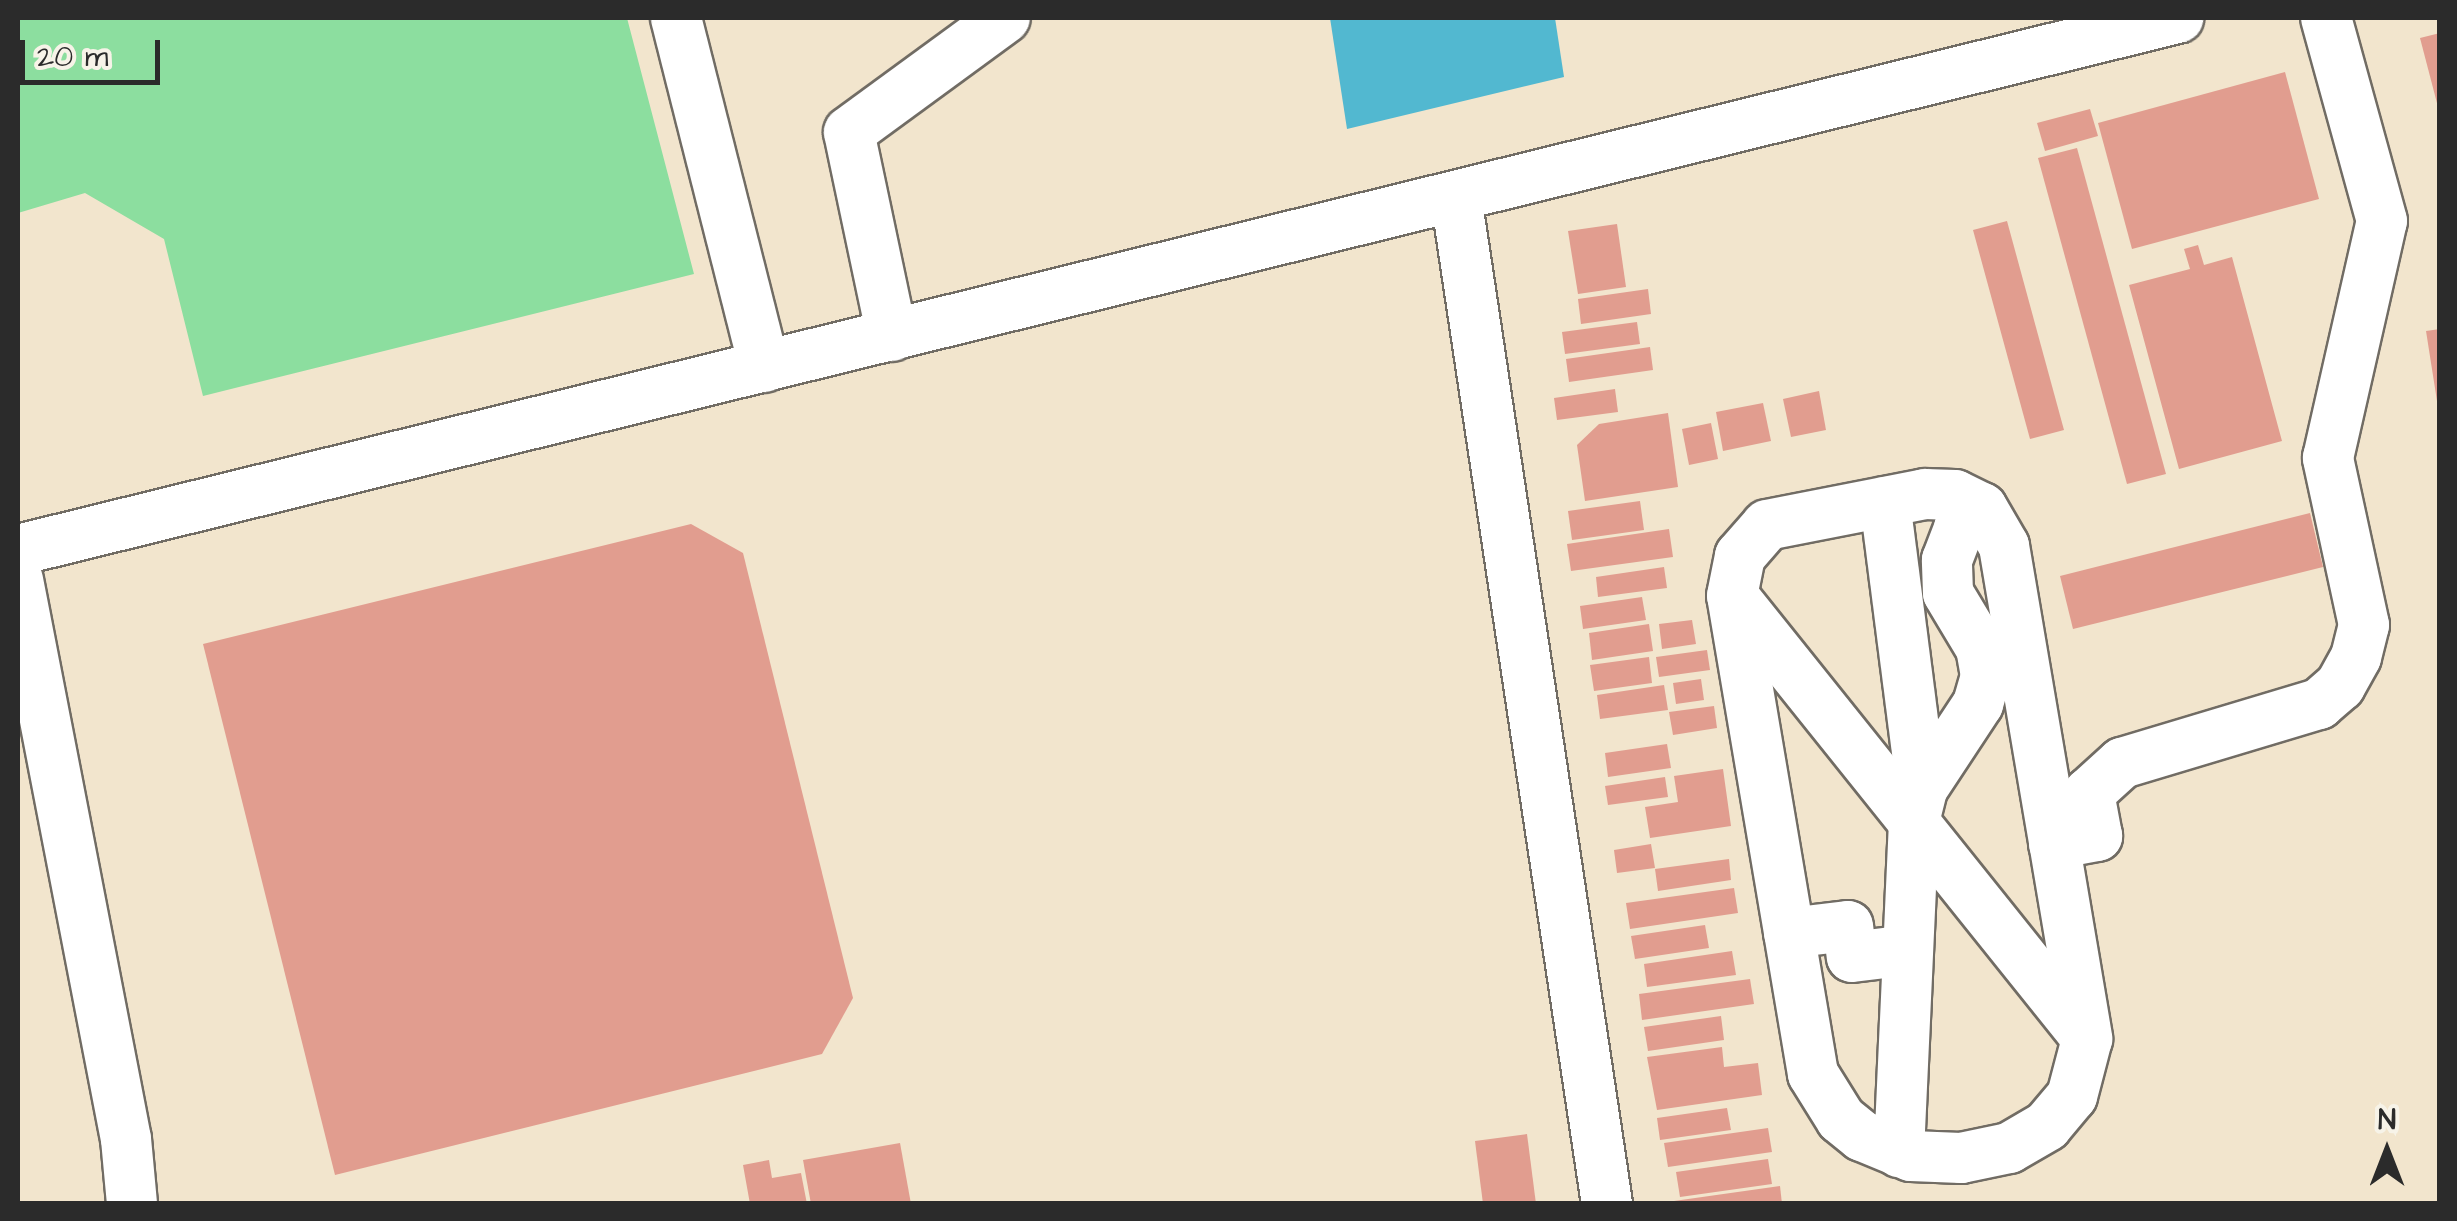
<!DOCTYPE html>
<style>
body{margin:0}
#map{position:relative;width:2457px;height:1221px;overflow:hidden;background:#f2e5cd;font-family:"Architects Daughter",sans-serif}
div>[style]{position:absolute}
.green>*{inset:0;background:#8cde9f}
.water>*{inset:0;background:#52b8d0}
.building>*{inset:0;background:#e19d8f}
.roads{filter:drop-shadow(2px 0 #716c64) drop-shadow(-2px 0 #716c64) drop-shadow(0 2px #716c64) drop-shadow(0 -2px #716c64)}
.minor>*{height:50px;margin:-25px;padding:0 25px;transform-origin:25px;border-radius:25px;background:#fff}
span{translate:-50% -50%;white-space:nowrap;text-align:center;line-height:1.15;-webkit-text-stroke:9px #f7f3e8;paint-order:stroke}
.frame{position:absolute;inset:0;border:20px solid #2b2b2b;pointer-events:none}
.north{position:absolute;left:2337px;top:1101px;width:100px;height:100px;-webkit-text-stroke:8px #f7f3e8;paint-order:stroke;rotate:0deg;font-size:28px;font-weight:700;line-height:40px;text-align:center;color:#2b2b2b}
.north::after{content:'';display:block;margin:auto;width:35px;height:45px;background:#2b2b2b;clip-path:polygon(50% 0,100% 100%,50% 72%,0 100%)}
.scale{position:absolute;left:20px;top:40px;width:140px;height:45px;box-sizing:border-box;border:5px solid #2b2b2b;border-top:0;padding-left:12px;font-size:30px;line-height:35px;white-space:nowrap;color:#2b2b2b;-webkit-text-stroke:8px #f7f3e8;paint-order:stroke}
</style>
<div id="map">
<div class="green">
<div style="clip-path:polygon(18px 18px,627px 18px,694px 274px,203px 396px,164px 239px,85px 193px,18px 213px)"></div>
</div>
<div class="water">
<div style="clip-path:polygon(1330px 18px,1555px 18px,1564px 77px,1347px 129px)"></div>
</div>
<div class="building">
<div style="clip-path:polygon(2440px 33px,2440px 107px,2438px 107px,2420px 38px)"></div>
<div style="clip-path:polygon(2285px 72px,2319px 199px,2132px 249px,2098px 123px)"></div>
<div style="clip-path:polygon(2090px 109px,2098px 136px,2045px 151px,2037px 123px)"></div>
<div style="clip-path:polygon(2077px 148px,2166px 474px,2127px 484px,2038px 158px)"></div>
<div style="clip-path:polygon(2007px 221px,2064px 430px,2030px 439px,1973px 230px)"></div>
<div style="clip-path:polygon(1617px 224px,1626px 287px,1578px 294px,1568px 231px)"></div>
<div style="clip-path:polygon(2198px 245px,2204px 265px,2232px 257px,2282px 441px,2179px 469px,2129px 285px,2190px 269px,2184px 249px)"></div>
<div style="clip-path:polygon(1648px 289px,1651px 314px,1581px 324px,1578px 299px)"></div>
<div style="clip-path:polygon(1637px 322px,1640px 344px,1565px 354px,1562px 332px)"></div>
<div style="clip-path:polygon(2440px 329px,2440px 401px,2437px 401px,2426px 331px)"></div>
<div style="clip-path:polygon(1650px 347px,1653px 370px,1569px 382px,1566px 359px)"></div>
<div style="clip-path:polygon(1615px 389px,1618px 412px,1557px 420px,1554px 398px)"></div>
<div style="clip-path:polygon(1819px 391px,1826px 430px,1791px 437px,1783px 399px)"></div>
<div style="clip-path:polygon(1763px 403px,1771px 441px,1723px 451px,1716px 412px)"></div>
<div style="clip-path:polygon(1668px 413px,1678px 487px,1585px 501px,1577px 445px,1599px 424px)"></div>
<div style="clip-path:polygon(1711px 423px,1718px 459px,1689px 465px,1682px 429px)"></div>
<div style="clip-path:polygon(1640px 501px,1644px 530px,1572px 540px,1568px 511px)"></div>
<div style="clip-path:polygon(2310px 513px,2323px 567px,2073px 629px,2060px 576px)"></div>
<div style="clip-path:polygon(691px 524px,743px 553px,853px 998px,822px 1054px,335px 1175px,203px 644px)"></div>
<div style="clip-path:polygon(1669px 529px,1673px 557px,1571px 571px,1567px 544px)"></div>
<div style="clip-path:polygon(1664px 567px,1667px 588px,1598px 597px,1596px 577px)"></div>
<div style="clip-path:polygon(1642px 597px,1646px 620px,1583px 629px,1580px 606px)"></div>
<div style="clip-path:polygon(1692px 620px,1696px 644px,1662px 649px,1659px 624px)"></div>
<div style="clip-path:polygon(1649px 624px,1653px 651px,1592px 660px,1589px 633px)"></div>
<div style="clip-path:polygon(1707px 650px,1710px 670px,1659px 677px,1656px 657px)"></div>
<div style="clip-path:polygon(1649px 657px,1652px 683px,1594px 691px,1590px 665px)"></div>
<div style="clip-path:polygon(1701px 679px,1704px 700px,1676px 704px,1673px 683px)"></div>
<div style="clip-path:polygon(1664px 685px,1668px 710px,1600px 719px,1597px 695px)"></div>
<div style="clip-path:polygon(1714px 706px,1717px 728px,1673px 735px,1669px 712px)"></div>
<div style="clip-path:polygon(1667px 744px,1671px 768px,1608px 777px,1605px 753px)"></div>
<div style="clip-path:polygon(1723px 769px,1731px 826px,1650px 838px,1645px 807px,1678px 802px,1674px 776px)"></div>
<div style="clip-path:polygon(1665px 777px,1668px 797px,1608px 805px,1605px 786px)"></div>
<div style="clip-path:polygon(1651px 844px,1655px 868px,1617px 873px,1614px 850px)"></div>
<div style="clip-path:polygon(1729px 859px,1731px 880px,1658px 891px,1655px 869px)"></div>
<div style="clip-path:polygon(1734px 888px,1738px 913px,1630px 929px,1626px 903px)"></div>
<div style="clip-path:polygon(1705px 925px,1709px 948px,1635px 959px,1631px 936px)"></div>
<div style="clip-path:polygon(1732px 951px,1736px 975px,1647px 987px,1644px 964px)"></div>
<div style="clip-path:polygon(1750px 979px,1754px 1004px,1642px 1020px,1639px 994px)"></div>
<div style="clip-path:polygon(1721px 1016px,1724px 1040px,1648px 1051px,1644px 1027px)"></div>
<div style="clip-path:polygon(1722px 1047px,1724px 1067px,1758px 1063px,1762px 1095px,1657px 1110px,1647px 1057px)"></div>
<div style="clip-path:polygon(1727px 1108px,1731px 1130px,1660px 1140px,1657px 1118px)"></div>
<div style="clip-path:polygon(1768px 1128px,1772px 1152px,1668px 1167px,1664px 1143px)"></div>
<div style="clip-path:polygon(1527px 1134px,1536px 1204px,1483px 1204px,1475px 1141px)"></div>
<div style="clip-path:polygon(900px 1143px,911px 1204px,811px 1204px,803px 1160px)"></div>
<div style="clip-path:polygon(1768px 1159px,1772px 1184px,1680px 1197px,1676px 1172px)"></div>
<div style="clip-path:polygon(769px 1160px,772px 1178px,801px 1173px,807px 1204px,750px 1204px,743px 1165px)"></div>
<div style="clip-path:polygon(1780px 1186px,1782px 1204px,1674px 1204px,1674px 1201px)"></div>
</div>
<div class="roads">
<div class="minor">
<div style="left:676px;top:18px;width:360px;rotate:75.8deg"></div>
<div style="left:1456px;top:197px;width:1018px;rotate:81.47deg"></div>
<div style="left:892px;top:336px;width:208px;rotate:-101.9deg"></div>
<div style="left:849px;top:132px;width:193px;rotate:-36.2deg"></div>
<div style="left:1925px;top:494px;width:30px;rotate:2deg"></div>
<div style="left:1955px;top:495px;width:30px;rotate:26deg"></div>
<div style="left:1982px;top:508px;width:44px;rotate:59.9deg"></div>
<div style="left:2004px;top:546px;width:500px;rotate:80.4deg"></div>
<div style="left:2087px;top:1039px;width:59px;rotate:104.7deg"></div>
<div style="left:2072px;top:1096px;width:39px;rotate:130deg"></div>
<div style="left:2047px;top:1126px;width:44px;rotate:149.9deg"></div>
<div style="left:2009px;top:1148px;width:49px;rotate:168.2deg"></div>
<div style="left:1961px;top:1158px;width:50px;rotate:-177.7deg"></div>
<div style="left:1911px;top:1156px;width:53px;rotate:-157.8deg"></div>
<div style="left:1862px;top:1136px;width:27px;rotate:-141deg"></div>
<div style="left:1841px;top:1119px;width:53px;rotate:-121.9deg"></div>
<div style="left:1813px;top:1074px;width:485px;rotate:-99.6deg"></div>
<div style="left:1732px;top:596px;width:41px;rotate:-78.7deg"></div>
<div style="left:1740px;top:556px;width:41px;rotate:-48.9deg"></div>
<div style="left:1767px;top:525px;width:161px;rotate:-11.1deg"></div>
<div style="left:1885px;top:502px;width:289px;rotate:82.7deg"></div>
<div style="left:18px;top:550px;width:2225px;rotate:-13.84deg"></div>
<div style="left:18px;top:580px;width:569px;rotate:79.07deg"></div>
<div style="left:126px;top:1139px;width:65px;rotate:84.7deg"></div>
<div style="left:1736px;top:600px;width:560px;rotate:51.31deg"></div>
<div style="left:2054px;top:844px;width:44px;rotate:-10.5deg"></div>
<div style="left:2097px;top:836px;width:44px;rotate:-100.5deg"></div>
<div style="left:2089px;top:793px;width:45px;rotate:-42.3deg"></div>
<div style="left:2122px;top:763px;width:206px;rotate:-16.7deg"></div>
<div style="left:2319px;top:704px;width:28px;rotate:-41deg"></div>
<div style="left:2340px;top:686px;width:33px;rotate:-61deg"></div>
<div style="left:2356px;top:657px;width:33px;rotate:-76deg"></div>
<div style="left:2364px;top:625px;width:171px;rotate:-102.2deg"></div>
<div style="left:2328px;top:458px;width:243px;rotate:-77.2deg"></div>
<div style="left:2382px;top:221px;width:211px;rotate:-105.4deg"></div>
<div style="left:1789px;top:933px;width:59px;rotate:-6.8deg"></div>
<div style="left:1848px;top:926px;width:31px;rotate:83deg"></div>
<div style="left:1852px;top:957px;width:56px;rotate:-7.1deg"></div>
<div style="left:1899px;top:1152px;width:330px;rotate:-87.4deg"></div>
<div style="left:1914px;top:822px;width:34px;rotate:-76deg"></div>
<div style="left:1922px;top:789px;width:102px;rotate:-56.6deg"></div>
<div style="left:1978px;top:704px;width:29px;rotate:-74deg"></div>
<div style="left:1986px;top:676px;width:28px;rotate:-100deg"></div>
<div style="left:1981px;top:648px;width:64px;rotate:-121deg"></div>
<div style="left:1948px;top:593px;width:33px;rotate:-92deg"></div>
<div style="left:1947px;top:560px;width:34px;rotate:-69deg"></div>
<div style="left:1959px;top:528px;width:30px;rotate:-41deg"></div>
</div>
</div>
<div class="frame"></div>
<div class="north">N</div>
<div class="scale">20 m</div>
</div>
